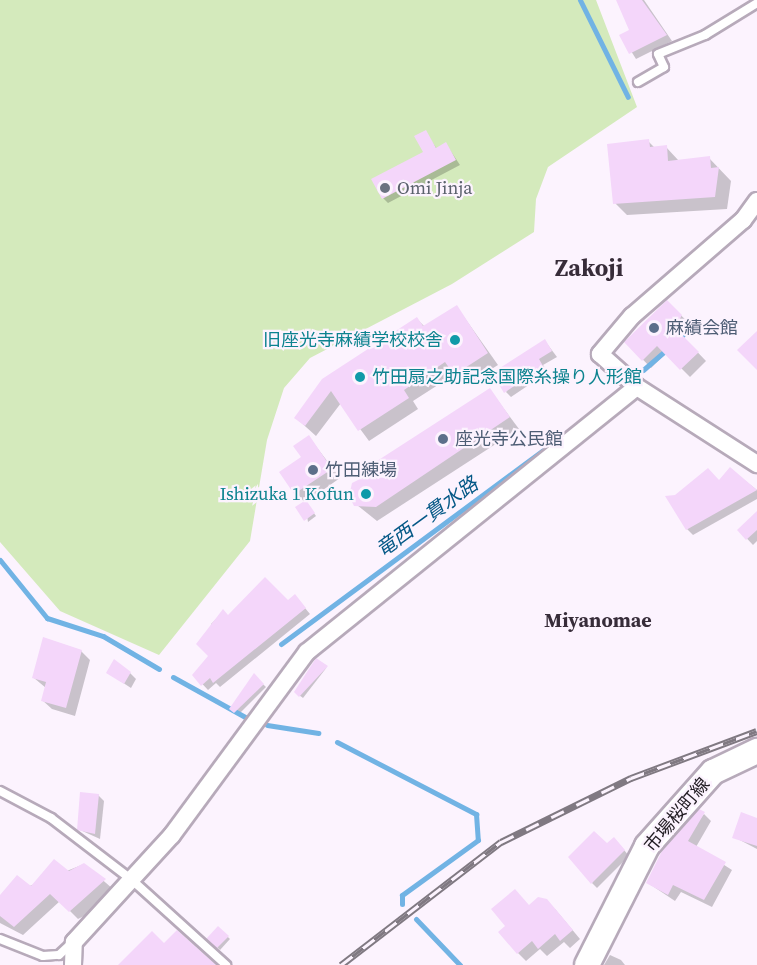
<!DOCTYPE html>
<meta charset="utf-8">
<style>
body{margin:0}
#map{position:relative;width:757px;height:965px;overflow:hidden;background:#fcf3fe;font-family:"Source Serif 4","Noto Sans JP",serif}
div>[style]{position:absolute}
.green>*{inset:0;background:#d4eabc}
.shadow>*{inset:0;background:#0003}
.stream>*{height:5px;margin:-2.5px;padding:0 2.5px;transform-origin:2.5px;border-radius:2.5px;background:#71b3e4}
.building>*{inset:0;background:#f4d6fa}
.roads{filter:drop-shadow(2px 0 #b7aaba) drop-shadow(-2px 0 #b7aaba) drop-shadow(0 2px #b7aaba) drop-shadow(0 -2px #b7aaba)}
.service>*{height:8px;margin:-4px;padding:0 4px;transform-origin:4px;border-radius:4px;background:#fff}
.minor>*{height:16px;margin:-8px;padding:0 8px;transform-origin:8px;border-radius:8px;background:#fff}
.secondary>*{height:24px;margin:-12px;padding:0 12px;transform-origin:12px;border-radius:12px;background:#fff}
.rail>*{height:7px;margin-top:-3.5px;transform-origin:0;background:repeating-linear-gradient(90deg,#fcf3fe 0 14px,#807982 0 28px);box-sizing:border-box;border-block:2px solid #807982}
.dots>*{width:16px;height:16px;translate:-50% -50%;box-sizing:border-box;border:3px solid #fcf3fe;border-radius:50%}
span{translate:-50% -50%;white-space:nowrap;text-align:center;line-height:1.15;-webkit-text-stroke:4.5px #fcf3fe;paint-order:stroke}
.worship-label{font-size:18px;color:#5b616d}
.left{translate:0 -50%;text-align:left}
.service-label{font-size:18px;color:#4e5e75}
.culture-label{font-size:18px;color:#0d838f}
.right{translate:-100% -50%;text-align:right}
.street-label{font-size:18px;color:#211c22}
.water-label{font-size:20px;color:#045886;font-style:italic}
.neighbourhood-label{font-size:20px;color:#372c39;font-weight:700}
.district-label{font-size:24px;color:#372c39;font-weight:700}
</style>
<div id="map">
<div class="green">
<div style="clip-path:polygon(0 0,596px 0,637px 107px,548px 167px,536px 199px,534px 232px,452px 284px,310px 358px,284px 388px,267px 440px,250px 541px,159px 655px,60px 611px,0 542px)"></div>
</div>
<div class="shadow">
<div style="clip-path:polygon(621px 0,644px 0,672px 41px,636px 59px,621px 35px,631px 30px)"></div>
<div style="clip-path:polygon(425px 132px,437px 149px,446px 144px,460px 165px,388px 203px,383px 198px,425px 153px)"></div>
<div style="clip-path:polygon(648px 141px,655px 148px,666px 147px,679px 161px,709px 158px,731px 181px,727px 209px,627px 215px,615px 203px)"></div>
<div style="clip-path:polygon(667px 302px,690px 324px,683px 337px,706px 361px,690px 377px,666px 353px,651px 368px,626px 342px)"></div>
<div style="clip-path:polygon(457px 307px,498px 365px,466px 385px,455px 374px,413px 401px,418px 409px,369px 441px,341px 403px,316px 436px,296px 418px,417px 319px,425px 327px)"></div>
<div style="clip-path:polygon(545px 341px,557px 357px,543px 365px,548px 372px,511px 397px,506px 392px)"></div>
<div style="clip-path:polygon(490px 390px,519px 429px,377px 521px,352px 501px,391px 480px)"></div>
<div style="clip-path:polygon(309px 437px,340px 478px,306px 502px,316px 516px,308px 522px,305px 503px,281px 473px,303px 458px)"></div>
<div style="clip-path:polygon(730px 469px,757px 490px,757px 499px,693px 535px,687px 529px)"></div>
<div style="clip-path:polygon(757px 513px,757px 541px,753px 545px,739px 530px)"></div>
<div style="clip-path:polygon(288px 602px,300px 602px,310px 614px,220px 687px,216px 683px,208px 690px,194px 675px,210px 656px,211px 624px,223px 612px,228px 617px)"></div>
<div style="clip-path:polygon(81px 651px,90px 660px,75px 716px,52px 709px,42px 700px,46px 688px,34px 678px)"></div>
<div style="clip-path:polygon(327px 667px,303px 698px,295px 692px)"></div>
<div style="clip-path:polygon(108px 673px,130px 673px,136px 679px,131px 688px)"></div>
<div style="clip-path:polygon(254px 676px,266px 687px,238px 715px,231px 708px)"></div>
<div style="clip-path:polygon(98px 795px,104px 801px,100px 839px,78px 829px)"></div>
<div style="clip-path:polygon(704px 814px,711px 821px,696px 847px,732px 870px,712px 907px,681px 892px,675px 901px,648px 883px)"></div>
<div style="clip-path:polygon(757px 819px,757px 849px,734px 837px)"></div>
<div style="clip-path:polygon(619px 844px,629px 856px,597px 888px,592px 883px,606px 845px)"></div>
<div style="clip-path:polygon(84px 864px,113px 889px,90px 913px,78px 919px,60px 901px,23px 935px,0 923px,0 898px)"></div>
<div style="clip-path:polygon(529px 906px,555px 909px,580px 939px,570px 948px,564px 942px,547px 956px,540px 949px,526px 961px,518px 953px)"></div>
<div style="clip-path:polygon(218px 928px,230px 939px,220px 950px,208px 939px)"></div>
<div style="clip-path:polygon(610px 955px,621px 960px,625px 965px,604px 965px)"></div>
</div>
<div class="stream">
<div style="left:580px;top:0;width:108px;rotate:63.7deg"></div>
<div style="left:679px;top:338px;width:20px;rotate:-41deg"></div>
<div style="left:643px;top:370px;width:33px;rotate:-41deg"></div>
<div style="left:0;top:560px;width:75px;rotate:51deg"></div>
<div style="left:47px;top:618px;width:59px;rotate:17.8deg"></div>
<div style="left:103px;top:636px;width:65px;rotate:30.5deg"></div>
<div style="left:281px;top:644px;width:370px;rotate:-36.5deg"></div>
<div style="left:173px;top:677px;width:85px;rotate:29deg"></div>
<div style="left:267px;top:725px;width:52px;rotate:8.9deg"></div>
<div style="left:337px;top:742px;width:157px;rotate:27.4deg"></div>
<div style="left:476px;top:814px;width:26px;rotate:86deg"></div>
<div style="left:478px;top:840px;width:94px;rotate:144.1deg"></div>
<div style="left:402px;top:895px;width:9px;rotate:90deg"></div>
<div style="left:416px;top:919px;width:64px;rotate:46.3deg"></div>
</div>
<div class="building">
<div style="clip-path:polygon(616px 0,642px 0,667px 35px,629px 54px,619px 35px,629px 30px)"></div>
<div style="clip-path:polygon(426px 130px,436px 148px,446px 142px,456px 160px,382px 199px,371px 179px,423px 152px,414px 136px)"></div>
<div style="clip-path:polygon(649px 139px,650px 147px,667px 145px,668px 161px,710px 156px,711px 168px,719px 167px,715px 197px,613px 204px,607px 144px)"></div>
<div style="clip-path:polygon(667px 300px,682px 315px,675px 328px,699px 352px,680px 370px,657px 346px,642px 361px,624px 342px)"></div>
<div style="clip-path:polygon(457px 305px,488px 353px,454px 375px,445px 362px,404px 390px,409px 398px,358px 431px,331px 391px,305px 426px,294px 418px,322px 379px,417px 317px,423px 326px)"></div>
<div style="clip-path:polygon(757px 331px,757px 370px,737px 350px)"></div>
<div style="clip-path:polygon(545px 339px,552px 351px,539px 359px,543px 366px,504px 393px,492px 373px)"></div>
<div style="clip-path:polygon(490px 388px,510px 417px,376px 507px,354px 506px,349px 496px,352px 483px,364px 477px,388px 478px,377px 461px)"></div>
<div style="clip-path:polygon(309px 435px,332px 469px,294px 494px,279px 472px,301px 457px,293px 446px)"></div>
<div style="clip-path:polygon(730px 467px,757px 490px,686px 530px,665px 496px,675px 495px,708px 468px,719px 480px)"></div>
<div style="clip-path:polygon(306px 500px,315px 513px,304px 521px,295px 507px)"></div>
<div style="clip-path:polygon(757px 511px,757px 530px,746px 540px,737px 530px)"></div>
<div style="clip-path:polygon(265px 577px,288px 600px,295px 594px,306px 608px,213px 683px,210px 678px,201px 686px,192px 675px,208px 656px,196px 644px,223px 609px,228px 615px)"></div>
<div style="clip-path:polygon(43px 637px,82px 650px,66px 708px,41px 701px,46px 682px,32px 678px)"></div>
<div style="clip-path:polygon(316px 658px,328px 666px,299px 697px,294px 692px)"></div>
<div style="clip-path:polygon(114px 659px,131px 672px,124px 684px,106px 673px)"></div>
<div style="clip-path:polygon(254px 673px,264px 684px,234px 713px,229px 709px)"></div>
<div style="clip-path:polygon(80px 792px,99px 794px,95px 834px,77px 830px)"></div>
<div style="clip-path:polygon(699px 809px,705px 812px,688px 841px,726px 862px,704px 900px,673px 885px,668px 895px,646px 883px,662px 851px)"></div>
<div style="clip-path:polygon(741px 812px,757px 818px,757px 846px,732px 838px)"></div>
<div style="clip-path:polygon(594px 831px,607px 843px,614px 837px,625px 850px,591px 884px,568px 857px)"></div>
<div style="clip-path:polygon(54px 859px,69px 871px,84px 863px,106px 879px,69px 912px,50px 894px,14px 927px,0 916px,0 895px,17px 875px,31px 886px)"></div>
<div style="clip-path:polygon(515px 889px,529px 905px,538px 897px,547px 899px,573px 930px,560px 941px,555px 934px,538px 949px,532px 941px,517px 954px,498px 932px,505px 926px,491px 909px)"></div>
<div style="clip-path:polygon(218px 926px,229px 936px,217px 948px,206px 939px)"></div>
<div style="clip-path:polygon(177px 930px,216px 965px,118px 965px,152px 931px,164px 943px)"></div>
</div>
<div class="roads">
<div class="service">
<div style="left:638px;top:82px;width:30px;rotate:-30deg"></div>
<div style="left:664px;top:67px;width:14px;rotate:-115deg"></div>
<div style="left:658px;top:54px;width:51px;rotate:-22deg"></div>
<div style="left:705px;top:35px;width:61px;rotate:-31.6deg"></div>
<div style="left:0;top:791px;width:58px;rotate:27.9deg"></div>
<div style="left:51px;top:818px;width:102px;rotate:37.4deg"></div>
<div style="left:132px;top:880px;width:127px;rotate:42.1deg"></div>
<div style="left:0;top:939px;width:46px;rotate:21.6deg"></div>
<div style="left:43px;top:956px;width:16px;rotate:-4deg"></div>
<div style="left:59px;top:955px;width:18px;rotate:-43deg"></div>
</div>
<div class="minor">
<div style="left:757px;top:201px;width:24px;rotate:126deg"></div>
<div style="left:743px;top:220px;width:147px;rotate:139.1deg"></div>
<div style="left:632px;top:316px;width:50px;rotate:130.1deg"></div>
<div style="left:600px;top:354px;width:50px;rotate:41.7deg"></div>
<div style="left:637px;top:387px;width:143px;rotate:32.7deg"></div>
<div style="left:73px;top:965px;width:23px;rotate:-88deg"></div>
<div style="left:74px;top:942px;width:145px;rotate:-47.5deg"></div>
<div style="left:172px;top:835px;width:227px;rotate:-53.6deg"></div>
<div style="left:307px;top:652px;width:423px;rotate:-38.8deg"></div>
</div>
<div class="secondary">
<div style="left:587px;top:965px;width:133px;rotate:-63.2deg"></div>
<div style="left:647px;top:846px;width:99px;rotate:-48.3deg"></div>
<div style="left:713px;top:772px;width:49px;rotate:-25.5deg"></div>
</div>
</div>
<div class="rail">
<div style="left:341px;top:965px;width:202px;rotate:-37.6deg"></div>
<div style="left:501px;top:842px;width:145px;rotate:-26.2deg"></div>
<div style="left:631px;top:778px;width:134px;rotate:-20.5deg"></div>
</div>
<div class="dots">
<div style="left:385px;top:188px;background:#6b7280"></div>
<div style="left:654px;top:328px;background:#5c6f8a"></div>
<div style="left:455px;top:340px;background:#0f9aa8"></div>
<div style="left:360px;top:377px;background:#0f9aa8"></div>
<div style="left:443px;top:439px;background:#5c6f8a"></div>
<div style="left:313px;top:470px;background:#5c6f8a"></div>
<div style="left:366px;top:494px;background:#0f9aa8"></div>
</div>
<div class="worship-label">
<span class="left" style="left:397px;top:188px">Omi Jinja</span>
</div>
<div class="service-label">
<span class="left" style="left:666px;top:328px">麻績会館</span>
<span class="left" style="left:455px;top:439px">座光寺公民館</span>
<span class="left" style="left:325px;top:470px">竹田練場</span>
</div>
<div class="culture-label">
<span class="right" style="left:443px;top:340px">旧座光寺麻績学校校舎</span>
<span class="left" style="left:372px;top:377px">竹田扇之助記念国際糸操り人形館</span>
<span class="right" style="left:354px;top:494px">Ishizuka 1 Kofun</span>
</div>
<div class="street-label">
<span style="left:677px;top:815px;rotate:-50deg">市場桜町線</span>
</div>
<div class="water-label">
<span style="left:427px;top:517px;rotate:-36deg">竜西一貫水路</span>
</div>
<div class="neighbourhood-label">
<span style="left:598px;top:620px">Miyanomae</span>
</div>
<div class="district-label">
<span style="left:589px;top:268px">Zakoji</span>
</div>
</div>
